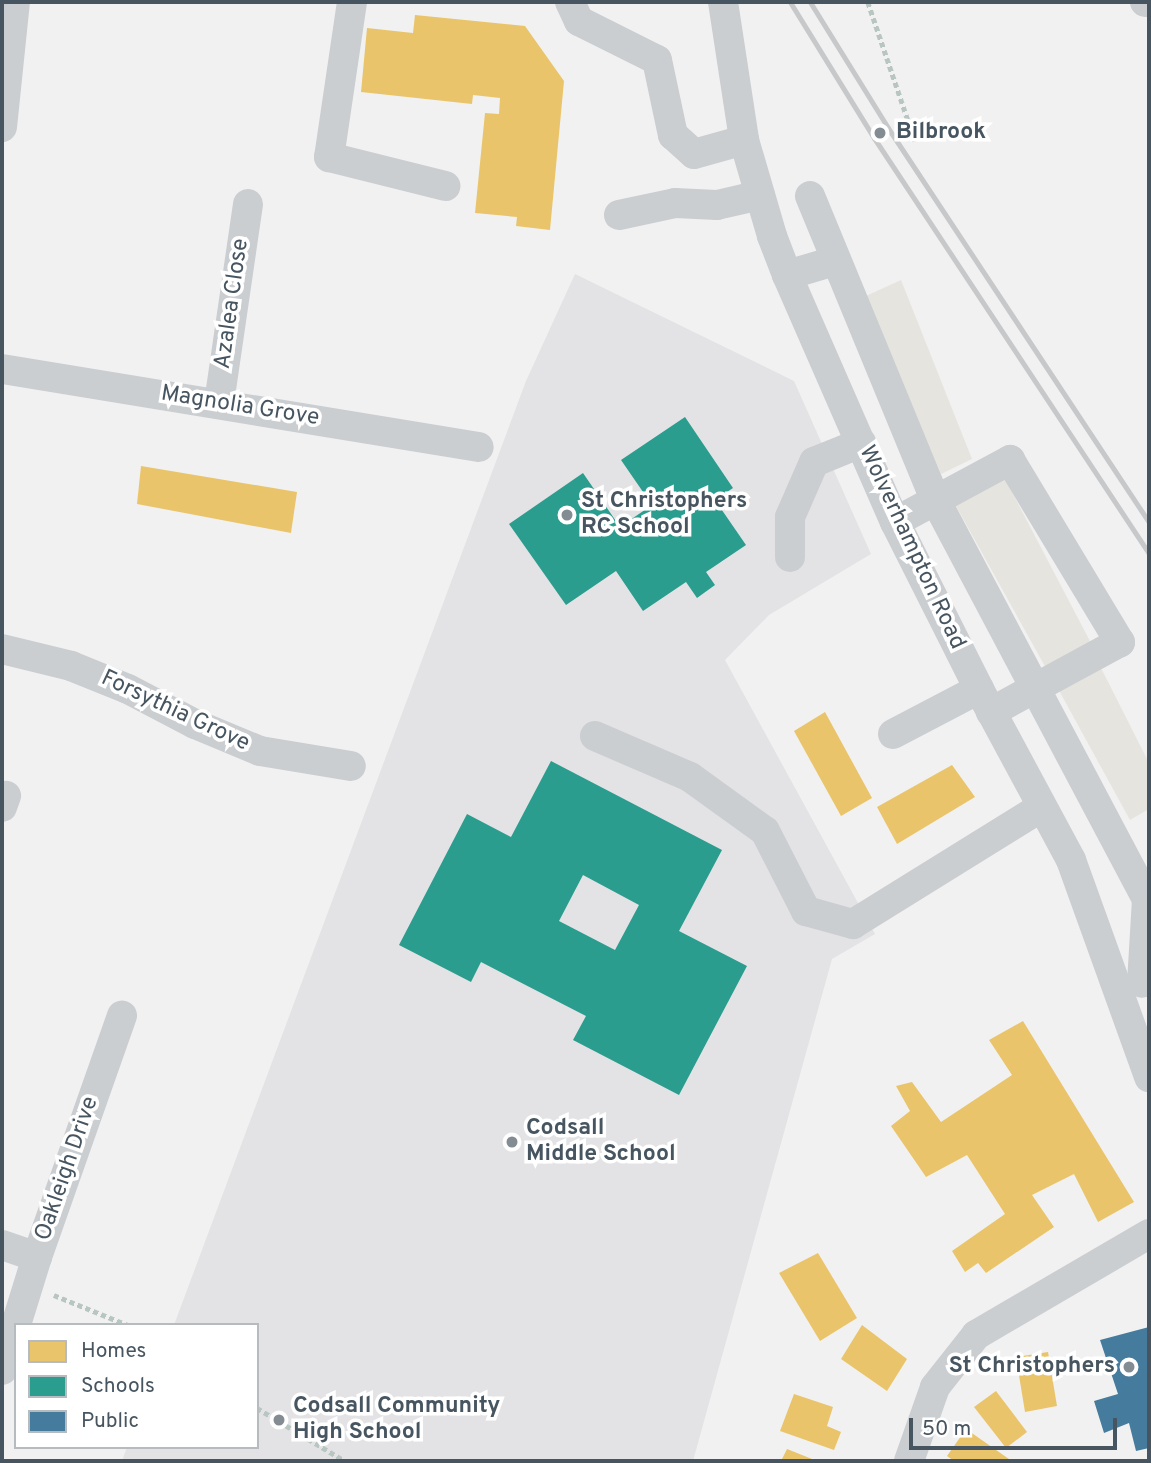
<!DOCTYPE html>
<style>
body{margin:0}
#map{position:relative;width:1151px;height:1463px;overflow:hidden;background:#f2f1f1;font-family:Overpass,sans-serif}
div>[style]{position:absolute}
.commercial>*{inset:0;background:#e6e4df}
.education>*{inset:0;background:#e3e2e4}
.homes>*{inset:0;background:#e9c46a}
.schools>*{inset:0;background:#2a9d8f}
.public>*{inset:0;background:#457b9d}
.path>*{height:4.5px;margin-top:-2.25px;transform-origin:0;background:repeating-linear-gradient(90deg,#b8c6c1 0 5px,transparent 0 8.5px)}
.minor>*{height:30px;margin:-15px;padding:0 15px;transform-origin:15px;border-radius:15px;background:#caced1}
.rail>*{height:5px;margin:-2.5px;padding:0 2.5px;transform-origin:2.5px;border-radius:2.5px;background:#c6c8ca}
.dots>*{width:19px;height:19px;translate:-50% -50%;box-sizing:border-box;border:4px solid #fff;border-radius:50%}
span{translate:-50% -50%;white-space:nowrap;text-align:center;line-height:1.15;-webkit-text-stroke:7px #fff;paint-order:stroke}
.poi-label{font-size:23px;color:#475560;font-weight:700}
.left{translate:0 -50%;text-align:left}
.right{translate:-100% -50%;text-align:right}
.street-label{font-size:23px;color:#475560}
.frame{position:absolute;inset:0;border:4px solid #475560;pointer-events:none}
.legend{position:absolute;left:14px;top:1323px;width:245px;height:126px;box-sizing:border-box;background:#fff;border:2px solid #b5bbbf;margin:0;padding:9px 12px;list-style:none;font-size:21px;color:#475560}
.legend li{display:flex;align-items:center;gap:14px;height:35px}
.legend b{width:35px;border:2px solid #b5bbbf}
.scale{position:absolute;left:909px;top:1418px;width:208px;height:32px;box-sizing:border-box;border:4px solid #475560;border-top:0;padding-left:9px;font-size:21px;line-height:24px;white-space:nowrap;color:#475560;-webkit-text-stroke:5px #fff;paint-order:stroke}
</style>
<div id="map">
<div class="commercial">
<div style="clip-path:polygon(901px 280px,972px 459px,941px 474px,866px 296px)"></div>
<div style="clip-path:polygon(1002px 473px,1092px 645px,1047px 670px,951px 497px)"></div>
<div style="clip-path:polygon(1098px 662px,1149px 763px,1149px 809px,1130px 820px,1056px 685px)"></div>
</div>
<div class="education">
<div style="clip-path:polygon(575px 274px,794px 381px,871px 554px,769px 615px,725px 660px,875px 934px,832px 959px,693px 1461px,122px 1461px,127px 1447px,257px 1447px,257px 1325px,174px 1325px,526px 381px)"></div>
</div>
<div class="homes">
<div style="clip-path:polygon(415px 15px,525px 26px,564px 81px,550px 230px,516px 226px,517px 217px,475px 213px,485px 113px,499px 114px,500px 98px,473px 95px,472px 104px,361px 92px,367px 28px,413px 33px)"></div>
<div style="clip-path:polygon(141px 466px,297px 492px,291px 533px,137px 504px)"></div>
<div style="clip-path:polygon(825px 712px,872px 798px,841px 816px,794px 731px)"></div>
<div style="clip-path:polygon(952px 765px,975px 797px,897px 844px,877px 807px)"></div>
<div style="clip-path:polygon(1023px 1021px,1134px 1202px,1098px 1222px,1074px 1174px,1032px 1195px,1054px 1227px,986px 1273px,978px 1263px,965px 1272px,952px 1251px,1005px 1214px,967px 1155px,926px 1177px,891px 1126px,910px 1111px,896px 1086px,912px 1082px,941px 1122px,1012px 1075px,989px 1040px)"></div>
<div style="clip-path:polygon(818px 1253px,857px 1318px,820px 1341px,779px 1273px)"></div>
<div style="clip-path:polygon(862px 1325px,907px 1359px,887px 1391px,841px 1359px)"></div>
<div style="clip-path:polygon(1048px 1352px,1057px 1406px,1025px 1412px,1016px 1357px)"></div>
<div style="clip-path:polygon(996px 1391px,1027px 1432px,1006px 1448px,974px 1407px)"></div>
<div style="clip-path:polygon(794px 1394px,833px 1407px,827px 1426px,841px 1432px,834px 1450px,780px 1431px)"></div>
<div style="clip-path:polygon(966px 1429px,1009px 1459px,1007px 1461px,954px 1461px,947px 1456px)"></div>
<div style="clip-path:polygon(787px 1449px,812px 1459px,811px 1461px,781px 1461px)"></div>
</div>
<div class="schools">
<div style="clip-path:polygon(685px 417px,733px 488px,715px 500px,746px 545px,706px 572px,715px 585px,697px 598px,686px 582px,643px 611px,616px 571px,566px 605px,509px 524px,583px 473px,620px 527px,652px 505px,621px 460px)"></div>
<div style="clip-path:polygon(evenodd,551px 761px,722px 850px,679px 931px,747px 966px,679px 1095px,573px 1040px,586px 1016px,481px 962px,471px 982px,399px 945px,467px 814px,511px 837px,551px 761px,583px 875px,639px 905px,615px 950px,559px 921px,583px 875px)"></div>
</div>
<div class="public">
<div style="clip-path:polygon(1149px 1327px,1149px 1448px,1136px 1451px,1129px 1423px,1104px 1433px,1094px 1401px,1118px 1394px,1100px 1340px)"></div>
</div>
<div class="path">
<div style="left:868px;top:2px;width:147px;rotate:71.3deg"></div>
<div style="left:54px;top:1295px;width:80px;rotate:22.1deg"></div>
<div style="left:257px;top:1408px;width:103px;rotate:31.1deg"></div>
</div>
<div class="minor">
<div style="left:352px;top:2px;width:157px;rotate:98.4deg"></div>
<div style="left:329px;top:157px;width:120px;rotate:14deg"></div>
<div style="left:570px;top:2px;width:21px;rotate:65deg"></div>
<div style="left:579px;top:21px;width:87px;rotate:26.6deg"></div>
<div style="left:657px;top:60px;width:77px;rotate:78deg"></div>
<div style="left:673px;top:135px;width:28px;rotate:42deg"></div>
<div style="left:694px;top:154px;width:52px;rotate:-15.6deg"></div>
<div style="left:723px;top:2px;width:140px;rotate:81.3deg"></div>
<div style="left:744px;top:140px;width:100px;rotate:73.7deg"></div>
<div style="left:772px;top:236px;width:42px;rotate:69deg"></div>
<div style="left:787px;top:275px;width:270px;rotate:66.4deg"></div>
<div style="left:895px;top:522px;width:187px;rotate:63.3deg"></div>
<div style="left:979px;top:689px;width:194px;rotate:61.7deg"></div>
<div style="left:1071px;top:860px;width:231px;rotate:70.2deg"></div>
<div style="left:1145px;top:2px;width:4px"></div>
<div style="left:2px;top:127px;width:126px;rotate:-84.1deg"></div>
<div style="left:810px;top:196px;width:328px;rotate:67.6deg"></div>
<div style="left:935px;top:499px;width:453px;rotate:62.1deg"></div>
<div style="left:1147px;top:899px;width:84px;rotate:93.4deg"></div>
<div style="left:619px;top:215px;width:57px;rotate:-12.1deg"></div>
<div style="left:675px;top:203px;width:42px;rotate:2.7deg"></div>
<div style="left:717px;top:205px;width:44px;rotate:-13.1deg"></div>
<div style="left:787px;top:275px;width:50px;rotate:-16.3deg"></div>
<div style="left:2px;top:369px;width:483px;rotate:9.3deg"></div>
<div style="left:219px;top:403px;width:201px;rotate:-81.7deg"></div>
<div style="left:895px;top:522px;width:131px;rotate:-28.3deg"></div>
<div style="left:1010px;top:460px;width:213px;rotate:58.9deg"></div>
<div style="left:1120px;top:642px;width:147px;rotate:151.5deg"></div>
<div style="left:790px;top:557px;width:40px;rotate:-90deg"></div>
<div style="left:790px;top:517px;width:60px;rotate:-66.4deg"></div>
<div style="left:814px;top:462px;width:51px;rotate:-22deg"></div>
<div style="left:2px;top:649px;width:71px;rotate:13.8deg"></div>
<div style="left:71px;top:666px;width:61px;rotate:22deg"></div>
<div style="left:128px;top:689px;width:76px;rotate:27.6deg"></div>
<div style="left:195px;top:724px;width:70px;rotate:22.6deg"></div>
<div style="left:260px;top:751px;width:92px;rotate:9.4deg"></div>
<div style="left:893px;top:734px;width:97px;rotate:-27.6deg"></div>
<div style="left:595px;top:736px;width:103px;rotate:23.3deg"></div>
<div style="left:690px;top:777px;width:92px;rotate:35.8deg"></div>
<div style="left:765px;top:831px;width:90px;rotate:62.9deg"></div>
<div style="left:806px;top:911px;width:49px;rotate:15.5deg"></div>
<div style="left:853px;top:924px;width:222px;rotate:-31.8deg"></div>
<div style="left:2px;top:807px;width:12px;rotate:-70deg"></div>
<div style="left:2px;top:1245px;width:37px;rotate:19deg"></div>
<div style="left:2px;top:1370px;width:118px;rotate:-72.8deg"></div>
<div style="left:37px;top:1257px;width:256px;rotate:-70.6deg"></div>
<div style="left:909px;top:1461px;width:78px;rotate:-70.6deg"></div>
<div style="left:935px;top:1387px;width:66px;rotate:-51.7deg"></div>
<div style="left:976px;top:1335px;width:200px;rotate:-30.3deg"></div>
</div>
<div class="rail">
<div style="left:790px;top:2px;width:160px;rotate:58.3deg"></div>
<div style="left:874px;top:138px;width:498px;rotate:56.5deg"></div>
<div style="left:810px;top:2px;width:148px;rotate:58.2deg"></div>
<div style="left:888px;top:128px;width:473px;rotate:56.5deg"></div>
</div>
<div class="dots">
<div style="left:880px;top:133px;background:#838c93"></div>
<div style="left:567px;top:515px;background:#838c93"></div>
<div style="left:512px;top:1142px;background:#838c93"></div>
<div style="left:1129px;top:1367px;background:#838c93"></div>
<div style="left:279px;top:1420px;background:#838c93"></div>
</div>
<div class="poi-label">
<span class="left" style="left:896px;top:133px">Bilbrook</span>
<span class="left" style="left:581px;top:515px">St Christophers<br>RC School</span>
<span class="left" style="left:526px;top:1142px">Codsall<br>Middle School</span>
<span class="right" style="left:1115px;top:1367px">St Christophers</span>
<span class="left" style="left:293px;top:1420px">Codsall Community<br>High School</span>
</div>
<div class="street-label">
<span style="left:233px;top:304px;rotate:-82deg">Azalea Close</span>
<span style="left:240px;top:407px;rotate:9deg">Magnolia Grove</span>
<span style="left:911px;top:548px;rotate:65deg">Wolverhampton Road</span>
<span style="left:175px;top:712px;rotate:25deg">Forsythia Grove</span>
<span style="left:68px;top:1169px;rotate:-71deg">Oakleigh Drive</span>
</div>
<div class="frame"></div>
<ul class="legend">
<li><b style="height:19px;background:#e9c46a"></b>Homes</li>
<li><b style="height:19px;background:#2a9d8f"></b>Schools</li>
<li><b style="height:19px;background:#457b9d"></b>Public</li>
</ul>
<div class="scale">50 m</div>
</div>
